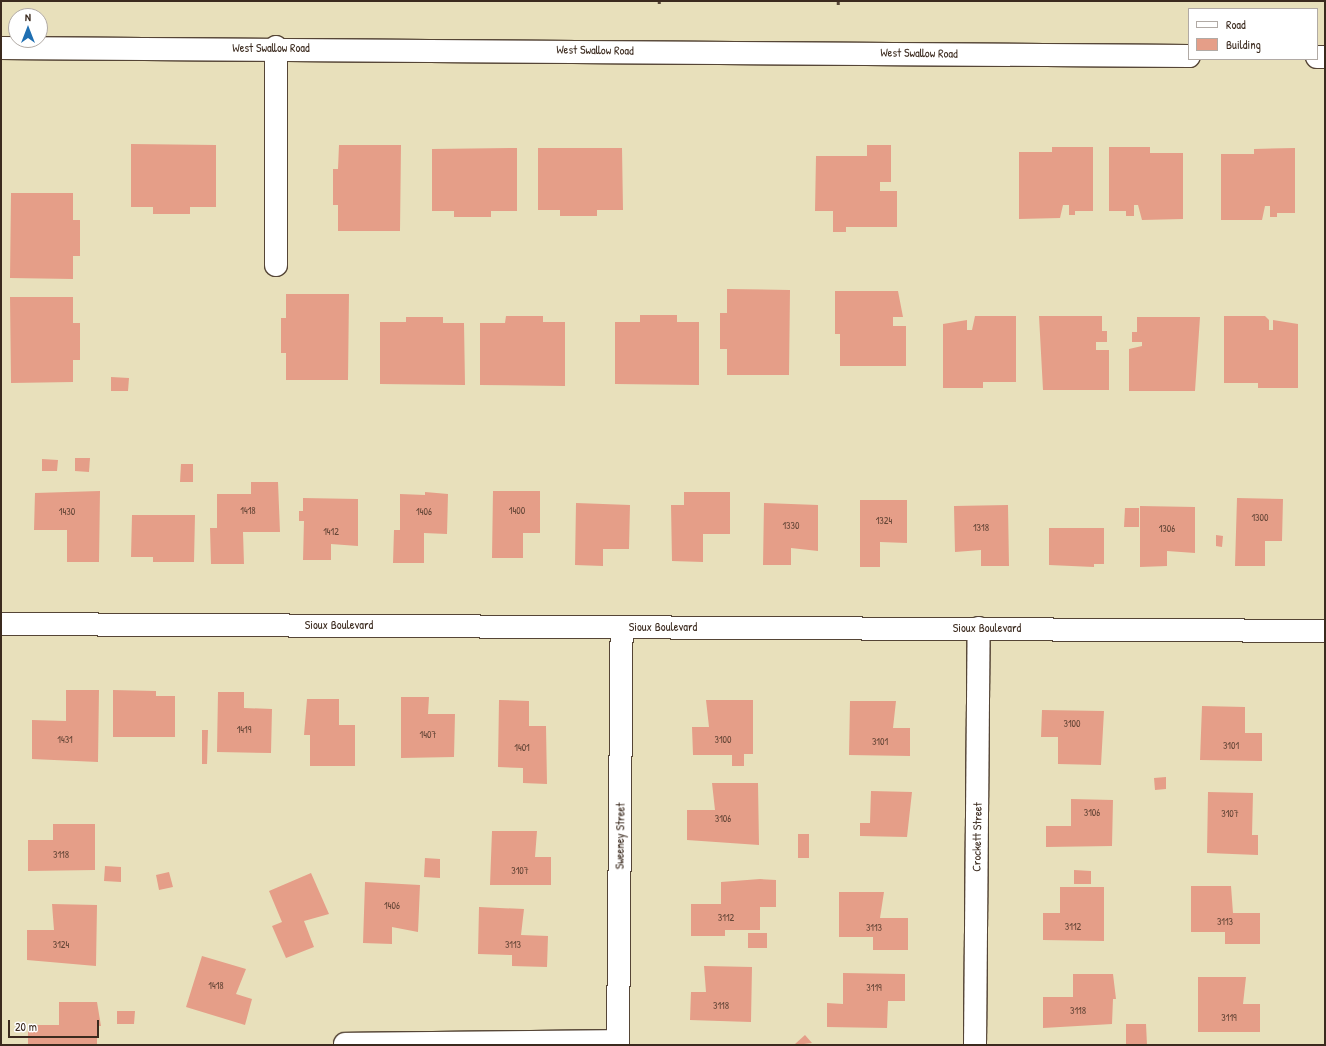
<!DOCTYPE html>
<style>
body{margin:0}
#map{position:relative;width:1326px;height:1046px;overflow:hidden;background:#e8e0bb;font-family:"Patrick Hand",sans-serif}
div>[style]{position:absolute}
.building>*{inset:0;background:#e59e88}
.path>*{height:2.5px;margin-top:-1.25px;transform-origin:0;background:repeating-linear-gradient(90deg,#554536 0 3px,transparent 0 6px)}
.roads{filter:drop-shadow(1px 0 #554536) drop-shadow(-1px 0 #554536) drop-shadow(0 1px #554536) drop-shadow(0 -1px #554536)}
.minor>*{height:22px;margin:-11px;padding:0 11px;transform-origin:11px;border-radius:11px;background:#fff}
span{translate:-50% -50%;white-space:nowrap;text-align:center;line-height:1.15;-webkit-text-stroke:3px #fff;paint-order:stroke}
.number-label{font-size:10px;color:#664738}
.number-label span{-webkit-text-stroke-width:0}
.street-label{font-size:12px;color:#3b2a1e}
.frame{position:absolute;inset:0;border:2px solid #3b2a1e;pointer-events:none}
.legend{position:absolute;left:1188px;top:8px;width:130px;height:52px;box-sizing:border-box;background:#fff;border:1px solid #b1aaa5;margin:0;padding:5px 7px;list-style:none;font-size:12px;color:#3b2a1e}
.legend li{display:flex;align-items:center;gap:8px;height:20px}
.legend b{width:20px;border:1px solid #b1aaa5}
.north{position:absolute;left:8px;top:8px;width:40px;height:40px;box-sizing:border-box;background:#fff;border:1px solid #b1aaa5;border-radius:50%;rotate:0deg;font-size:11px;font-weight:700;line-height:16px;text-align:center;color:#3b2a1e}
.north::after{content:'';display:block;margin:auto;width:14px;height:18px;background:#1f6fb2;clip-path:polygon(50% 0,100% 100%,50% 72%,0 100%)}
.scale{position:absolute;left:8px;top:1020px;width:91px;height:18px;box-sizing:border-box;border:2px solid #3b2a1e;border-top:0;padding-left:5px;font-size:12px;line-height:14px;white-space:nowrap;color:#3b2a1e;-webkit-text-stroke:3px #fff;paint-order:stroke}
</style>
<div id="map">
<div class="building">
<div style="clip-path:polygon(131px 144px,216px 145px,216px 207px,190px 207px,190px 214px,153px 214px,153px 207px,131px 207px)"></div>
<div style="clip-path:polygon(339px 145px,401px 145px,400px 231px,338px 231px,338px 205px,333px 205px,333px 169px,338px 169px)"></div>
<div style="clip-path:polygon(867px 145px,891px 145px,891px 182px,880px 182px,880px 191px,897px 191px,897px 227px,846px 227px,846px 232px,833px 232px,833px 211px,815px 211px,816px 156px,867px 156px)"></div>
<div style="clip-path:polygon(1052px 147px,1093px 147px,1093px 211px,1075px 211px,1075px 215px,1069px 215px,1069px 205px,1063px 205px,1060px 218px,1019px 219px,1019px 152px,1052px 152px)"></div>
<div style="clip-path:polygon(1109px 147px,1150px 147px,1150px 153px,1183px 153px,1183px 219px,1142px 220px,1138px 205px,1134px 205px,1134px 216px,1126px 216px,1126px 211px,1109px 211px)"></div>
<div style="clip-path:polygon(517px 148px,517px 211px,491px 211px,491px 217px,454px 217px,454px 211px,432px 211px,432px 149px)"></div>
<div style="clip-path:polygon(538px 148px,622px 148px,623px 210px,597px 210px,597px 216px,560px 216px,560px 210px,538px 210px)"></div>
<div style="clip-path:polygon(1295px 148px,1295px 213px,1277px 213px,1277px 217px,1270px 217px,1270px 206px,1265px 206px,1262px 220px,1221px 220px,1221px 154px,1254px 154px,1254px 149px)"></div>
<div style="clip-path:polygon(11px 193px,73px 193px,73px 220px,80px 220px,80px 256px,73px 256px,73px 279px,10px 278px)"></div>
<div style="clip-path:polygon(727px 289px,790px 290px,789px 375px,727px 375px,727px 349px,720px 349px,720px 313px,727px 313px)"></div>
<div style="clip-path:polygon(835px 291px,898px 291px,903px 317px,893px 317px,893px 326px,906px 326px,906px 366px,840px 366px,840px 334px,835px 334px)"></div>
<div style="clip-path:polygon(286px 294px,349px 294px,348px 380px,286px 380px,286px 353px,281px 353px,281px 318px,286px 318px)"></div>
<div style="clip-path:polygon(10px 297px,73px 297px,73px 323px,80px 323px,80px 360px,73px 360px,73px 382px,11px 383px)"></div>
<div style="clip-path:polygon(640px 315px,677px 315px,677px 322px,699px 322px,699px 385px,615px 384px,615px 322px,640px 322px)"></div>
<div style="clip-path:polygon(506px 316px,543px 316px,543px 322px,565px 322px,565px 386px,480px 385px,480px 323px,505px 323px)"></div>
<div style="clip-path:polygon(975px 316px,1016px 316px,1016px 382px,983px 382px,983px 388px,943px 388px,943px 324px,967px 320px,967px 330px,972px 330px)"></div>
<div style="clip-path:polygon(1039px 316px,1102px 316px,1102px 331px,1107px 331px,1107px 342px,1096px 342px,1096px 350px,1109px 350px,1109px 390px,1043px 390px)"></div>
<div style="clip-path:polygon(1224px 316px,1265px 316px,1269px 320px,1269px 330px,1273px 330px,1273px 320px,1298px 324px,1298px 388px,1258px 388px,1258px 383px,1224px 383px)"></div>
<div style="clip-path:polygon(406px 317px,443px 317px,443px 323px,464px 323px,465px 385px,380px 384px,380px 322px,406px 322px)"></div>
<div style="clip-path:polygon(1137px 317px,1200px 317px,1195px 391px,1129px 391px,1129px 349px,1142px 346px,1142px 342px,1132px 342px,1132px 332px,1137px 332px)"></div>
<div style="clip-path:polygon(111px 377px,129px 378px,128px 391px,111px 391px)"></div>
<div style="clip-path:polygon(75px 458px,90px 458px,89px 472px,75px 471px)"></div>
<div style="clip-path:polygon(42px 459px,58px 460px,57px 471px,42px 471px)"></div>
<div style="clip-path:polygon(181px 464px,193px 464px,193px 482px,180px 482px)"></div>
<div style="clip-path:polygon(251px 482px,278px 482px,280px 532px,243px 532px,244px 564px,211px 564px,210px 528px,217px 528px,217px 494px,251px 494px)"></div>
<div style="clip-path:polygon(100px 491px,99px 562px,67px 562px,67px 530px,34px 530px,35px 493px)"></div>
<div style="clip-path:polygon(493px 491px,540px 491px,540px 533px,523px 533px,523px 558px,492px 558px)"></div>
<div style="clip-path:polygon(425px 492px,448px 494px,447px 534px,424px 533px,424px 563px,393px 563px,394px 530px,400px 530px,400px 494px,425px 495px)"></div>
<div style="clip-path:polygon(684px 492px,730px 492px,730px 534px,703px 534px,703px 562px,672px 561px,671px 505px,684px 505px)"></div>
<div style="clip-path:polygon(303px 498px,358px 499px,358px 546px,331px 544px,331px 560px,303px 560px,304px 521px,299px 521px,299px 511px,303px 511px)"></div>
<div style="clip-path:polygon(1237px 498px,1283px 499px,1282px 541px,1265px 541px,1265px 566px,1235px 566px)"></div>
<div style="clip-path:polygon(860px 500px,907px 500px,907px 543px,880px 542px,880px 567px,860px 567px)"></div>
<div style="clip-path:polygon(576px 503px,630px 505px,629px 549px,603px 549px,603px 566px,575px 565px)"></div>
<div style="clip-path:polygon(764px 503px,818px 505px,818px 551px,791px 548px,791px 565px,763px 565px)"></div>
<div style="clip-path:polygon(1008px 505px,1009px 566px,981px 566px,981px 550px,955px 552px,954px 506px)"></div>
<div style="clip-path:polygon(1140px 506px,1195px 507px,1195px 553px,1167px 551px,1167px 566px,1140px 567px)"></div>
<div style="clip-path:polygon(1125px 508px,1139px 508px,1139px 527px,1124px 527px)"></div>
<div style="clip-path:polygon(132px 515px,195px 515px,194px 562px,153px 562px,153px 557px,131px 557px)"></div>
<div style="clip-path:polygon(1049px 528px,1104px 528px,1104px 564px,1094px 564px,1094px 567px,1049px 565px)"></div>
<div style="clip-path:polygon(1216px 535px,1223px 536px,1222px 547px,1216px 546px)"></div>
<div style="clip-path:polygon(66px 690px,99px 690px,98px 762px,32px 759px,32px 720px,66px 721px)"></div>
<div style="clip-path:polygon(113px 690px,156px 691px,156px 696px,175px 696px,175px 737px,113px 737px)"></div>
<div style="clip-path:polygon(218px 692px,244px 692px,244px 708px,272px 709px,271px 753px,217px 752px)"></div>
<div style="clip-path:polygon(401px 697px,429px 697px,428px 714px,455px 714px,454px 757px,401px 758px)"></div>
<div style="clip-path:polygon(307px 699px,339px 699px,339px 725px,355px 725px,355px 766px,310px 766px,310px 735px,304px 735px)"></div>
<div style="clip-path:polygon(499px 700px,529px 701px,529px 726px,546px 726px,547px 784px,523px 783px,523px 768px,498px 767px)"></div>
<div style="clip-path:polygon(706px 700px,753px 700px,753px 754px,744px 754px,744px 766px,732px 766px,732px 755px,693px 755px,692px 727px,709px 727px)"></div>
<div style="clip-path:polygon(850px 701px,896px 701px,893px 728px,910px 728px,910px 756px,849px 755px)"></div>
<div style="clip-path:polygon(1202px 706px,1245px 707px,1245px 733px,1262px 733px,1262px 761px,1200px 760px)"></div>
<div style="clip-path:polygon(1042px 710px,1104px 711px,1101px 765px,1058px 764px,1058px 737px,1041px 737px)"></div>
<div style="clip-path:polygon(202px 730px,208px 730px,207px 764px,202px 764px)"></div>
<div style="clip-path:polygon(1166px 777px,1166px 789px,1155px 790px,1154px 778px)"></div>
<div style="clip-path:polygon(712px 783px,758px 783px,759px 845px,687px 840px,687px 810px,715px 810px)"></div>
<div style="clip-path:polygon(871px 791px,912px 792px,907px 837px,860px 836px,860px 823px,870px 823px)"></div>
<div style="clip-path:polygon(1208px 792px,1253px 793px,1252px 835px,1258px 835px,1258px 855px,1207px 853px)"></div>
<div style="clip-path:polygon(1071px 799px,1113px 800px,1112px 846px,1046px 847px,1046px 826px,1071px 826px)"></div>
<div style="clip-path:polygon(53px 824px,95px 824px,95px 870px,28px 871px,28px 840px,53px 840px)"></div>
<div style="clip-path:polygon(492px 831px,537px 831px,535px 857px,551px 857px,551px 885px,490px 885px)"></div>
<div style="clip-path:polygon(798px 834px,809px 834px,809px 858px,798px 858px)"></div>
<div style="clip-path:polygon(425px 858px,440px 859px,440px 878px,424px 877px)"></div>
<div style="clip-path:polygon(105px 866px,121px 867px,121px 882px,104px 881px)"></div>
<div style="clip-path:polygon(1074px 870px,1091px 871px,1091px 884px,1074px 884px)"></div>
<div style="clip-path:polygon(169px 872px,173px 887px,159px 890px,156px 875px)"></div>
<div style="clip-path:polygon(311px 873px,329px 914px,304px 921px,314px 947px,286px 958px,272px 926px,282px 922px,269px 891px)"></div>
<div style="clip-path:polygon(760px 879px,776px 880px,776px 907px,760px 907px,760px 930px,725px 930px,725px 936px,691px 936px,691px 904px,721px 904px,721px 882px)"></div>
<div style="clip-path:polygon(365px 882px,420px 885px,418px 932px,392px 927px,392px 944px,363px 943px)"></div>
<div style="clip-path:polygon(1191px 886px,1231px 886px,1233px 913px,1260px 913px,1260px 944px,1225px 944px,1225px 932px,1191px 932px)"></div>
<div style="clip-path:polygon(1060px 887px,1104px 887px,1104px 941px,1043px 940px,1043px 913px,1060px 913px)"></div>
<div style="clip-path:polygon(839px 892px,884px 892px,880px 918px,908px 918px,908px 950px,873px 950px,873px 937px,839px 937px)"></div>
<div style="clip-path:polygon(52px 904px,97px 905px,96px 966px,27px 960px,27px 930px,54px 930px)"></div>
<div style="clip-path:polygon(479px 907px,524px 909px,521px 935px,548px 936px,547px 967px,512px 966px,512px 955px,478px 954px)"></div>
<div style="clip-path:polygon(748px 933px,767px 933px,767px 948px,748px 948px)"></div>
<div style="clip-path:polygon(202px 956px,246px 969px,236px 994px,252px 999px,245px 1025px,186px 1007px)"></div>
<div style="clip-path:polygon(704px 966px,752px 967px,751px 1022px,690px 1020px,691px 992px,706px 992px)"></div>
<div style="clip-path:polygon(843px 973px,905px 974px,905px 1001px,888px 1001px,887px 1028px,827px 1027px,827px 1003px,843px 1004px)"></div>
<div style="clip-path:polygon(1073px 974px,1113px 974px,1116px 999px,1113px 999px,1112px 1024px,1043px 1028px,1043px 997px,1073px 997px)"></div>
<div style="clip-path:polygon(1198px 977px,1246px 977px,1243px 1004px,1260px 1004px,1260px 1032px,1198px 1032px)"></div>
<div style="clip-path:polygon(59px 1002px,97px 1002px,101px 1026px,97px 1026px,97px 1045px,28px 1045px,28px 1025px,59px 1025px)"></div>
<div style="clip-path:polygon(117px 1011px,135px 1011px,134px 1024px,117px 1024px)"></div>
<div style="clip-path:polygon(1126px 1024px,1146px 1024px,1147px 1045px,1126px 1045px)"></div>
<div style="clip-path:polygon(805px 1035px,812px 1043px,796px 1045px,795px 1044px)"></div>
</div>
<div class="path">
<div style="left:659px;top:4px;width:3px;rotate:-90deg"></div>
<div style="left:838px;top:5px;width:4px;rotate:-90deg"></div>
</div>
<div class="roads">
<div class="minor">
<div style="left:1px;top:48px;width:1188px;rotate:0.39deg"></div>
<div style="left:1317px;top:57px;width:8px"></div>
<div style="left:276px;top:265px;width:218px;rotate:-90deg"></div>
<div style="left:1px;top:624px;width:1324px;rotate:0.3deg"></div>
<div style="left:345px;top:1044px;width:273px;rotate:-0.6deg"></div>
<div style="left:618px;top:1045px;width:418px;rotate:-89.5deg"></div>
<div style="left:975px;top:1045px;width:417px;rotate:-89.5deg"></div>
</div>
</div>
<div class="number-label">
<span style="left:248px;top:511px">1418</span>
<span style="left:517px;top:511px">1400</span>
<span style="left:67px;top:512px">1430</span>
<span style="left:424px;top:512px">1406</span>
<span style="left:1260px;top:518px">1300</span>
<span style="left:884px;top:521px">1324</span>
<span style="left:791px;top:526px">1330</span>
<span style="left:981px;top:528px">1318</span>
<span style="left:1167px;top:529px">1306</span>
<span style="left:331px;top:532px">1412</span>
<span style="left:1072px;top:724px">3100</span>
<span style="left:244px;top:730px">1419</span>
<span style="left:428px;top:735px">1407</span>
<span style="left:65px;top:740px">1431</span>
<span style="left:723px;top:740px">3100</span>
<span style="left:880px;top:742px">3101</span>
<span style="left:1231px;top:746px">3101</span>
<span style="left:522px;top:748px">1401</span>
<span style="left:1092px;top:813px">3106</span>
<span style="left:1230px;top:814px">3107</span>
<span style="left:723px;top:819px">3106</span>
<span style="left:61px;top:855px">3118</span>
<span style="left:520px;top:871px">3107</span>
<span style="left:392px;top:906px">1406</span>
<span style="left:726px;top:918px">3112</span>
<span style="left:1225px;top:922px">3113</span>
<span style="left:1073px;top:927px">3112</span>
<span style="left:874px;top:928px">3113</span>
<span style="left:61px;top:945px">3124</span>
<span style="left:513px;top:945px">3113</span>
<span style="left:216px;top:986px">1418</span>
<span style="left:874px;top:988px">3119</span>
<span style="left:721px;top:1006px">3118</span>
<span style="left:1078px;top:1011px">3118</span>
<span style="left:1229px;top:1018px">3119</span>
</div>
<div class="street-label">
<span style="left:271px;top:48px">West Swallow Road</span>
<span style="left:595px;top:50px;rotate:1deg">West Swallow Road</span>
<span style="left:919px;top:53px;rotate:1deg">West Swallow Road</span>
<span style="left:339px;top:625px">Sioux Boulevard</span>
<span style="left:663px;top:627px">Sioux Boulevard</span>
<span style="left:987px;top:628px">Sioux Boulevard</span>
<span style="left:620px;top:836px;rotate:-89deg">Sweeney Street</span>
<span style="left:977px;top:837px;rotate:-89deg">Crockett Street</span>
</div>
<div class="frame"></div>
<ul class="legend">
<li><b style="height:5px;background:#fff"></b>Road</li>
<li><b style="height:11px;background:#e59e88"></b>Building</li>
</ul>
<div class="north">N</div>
<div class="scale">20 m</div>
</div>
